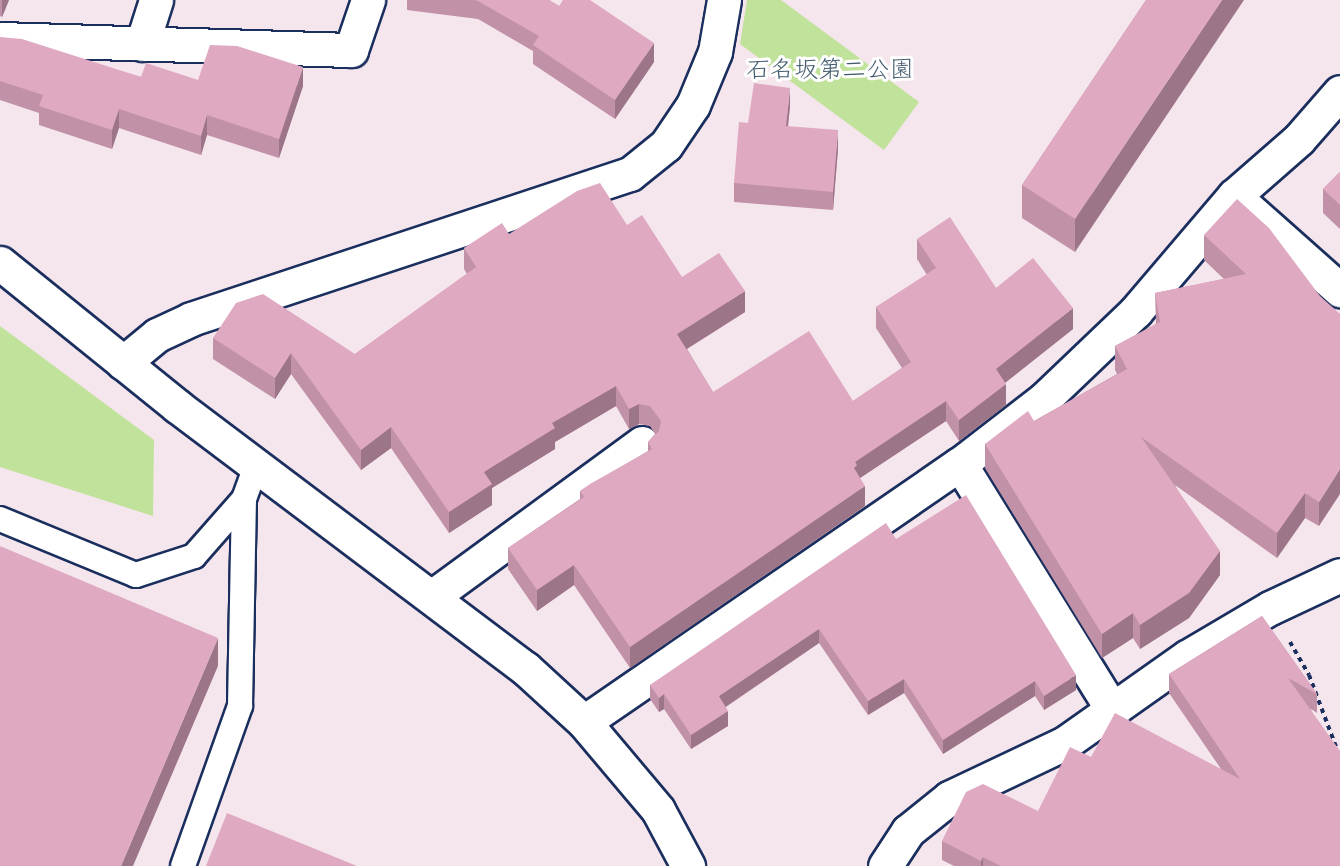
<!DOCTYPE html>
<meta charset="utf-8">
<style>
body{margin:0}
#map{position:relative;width:1340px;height:866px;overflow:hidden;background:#f5e5ed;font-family:Dekko,"Klee One",sans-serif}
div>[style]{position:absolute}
.green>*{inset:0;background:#c1e29a}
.path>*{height:4px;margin-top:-2px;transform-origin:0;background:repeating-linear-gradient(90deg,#1b2f5e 0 4.5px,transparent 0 9px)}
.roads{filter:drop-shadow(2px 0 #1b2f5e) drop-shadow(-2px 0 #1b2f5e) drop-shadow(0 2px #1b2f5e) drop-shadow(0 -2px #1b2f5e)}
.service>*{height:24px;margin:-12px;padding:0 12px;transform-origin:12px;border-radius:12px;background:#fff}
.pedestrian>*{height:33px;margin:-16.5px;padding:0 16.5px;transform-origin:16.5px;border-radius:16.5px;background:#fff}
.minor>*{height:33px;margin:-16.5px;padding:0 16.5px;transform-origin:16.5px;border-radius:16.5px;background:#fff}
.tertiary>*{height:33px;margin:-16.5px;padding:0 16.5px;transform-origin:16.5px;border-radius:16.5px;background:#fff}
.wall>*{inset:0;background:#c091a7}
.shaded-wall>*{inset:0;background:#9c7688}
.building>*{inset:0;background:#dfa9c2}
span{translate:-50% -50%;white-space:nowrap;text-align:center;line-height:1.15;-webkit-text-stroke:6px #fff;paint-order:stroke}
.park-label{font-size:24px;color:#445c6d}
</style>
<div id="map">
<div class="green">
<div style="clip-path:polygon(747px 0,781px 0,919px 102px,884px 150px,740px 44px)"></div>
<div style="clip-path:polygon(0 326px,154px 440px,153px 516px,0 467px)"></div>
</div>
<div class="path">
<div style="left:1290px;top:642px;width:38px;rotate:60deg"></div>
<div style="left:1309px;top:675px;width:77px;rotate:69.4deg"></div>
</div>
<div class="roads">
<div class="service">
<div style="left:0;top:519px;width:147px;rotate:22.4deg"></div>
<div style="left:136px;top:575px;width:61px;rotate:-18.1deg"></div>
<div style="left:194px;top:556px;width:76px;rotate:-48.7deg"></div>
<div style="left:183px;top:866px;width:170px;rotate:-70.4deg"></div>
<div style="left:240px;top:706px;width:207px;rotate:-88.9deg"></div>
<div style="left:244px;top:499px;width:35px;rotate:-70deg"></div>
</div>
<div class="pedestrian">
<div style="left:960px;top:464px;width:291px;rotate:58.2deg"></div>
</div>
<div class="minor">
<div style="left:0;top:39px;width:351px;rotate:1.8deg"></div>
<div style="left:351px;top:50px;width:53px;rotate:-71.2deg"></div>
<div style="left:142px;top:44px;width:46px;rotate:-72.3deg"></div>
<div style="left:1234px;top:196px;width:142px;rotate:41.6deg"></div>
<div style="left:123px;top:363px;width:44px;rotate:-39.5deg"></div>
<div style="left:157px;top:335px;width:38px;rotate:-25deg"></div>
<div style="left:191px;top:319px;width:462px;rotate:-18.3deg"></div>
<div style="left:630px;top:174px;width:46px;rotate:-38.9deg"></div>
<div style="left:666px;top:145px;width:48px;rotate:-56deg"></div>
<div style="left:693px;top:105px;width:57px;rotate:-67.5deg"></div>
<div style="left:715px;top:52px;width:53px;rotate:-80.2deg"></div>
<div style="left:433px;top:596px;width:259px;rotate:-36.2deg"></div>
<div style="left:584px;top:722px;width:456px;rotate:-34.5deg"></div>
<div style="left:960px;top:464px;width:106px;rotate:-37.7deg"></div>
<div style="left:1044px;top:399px;width:127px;rotate:-43.7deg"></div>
<div style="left:1136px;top:311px;width:151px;rotate:-49.6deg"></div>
<div style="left:1234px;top:196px;width:86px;rotate:-41.2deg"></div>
<div style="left:1299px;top:139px;width:62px;rotate:-48.9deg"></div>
<div style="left:885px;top:866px;width:42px;rotate:-56.7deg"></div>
<div style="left:908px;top:831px;width:53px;rotate:-38.8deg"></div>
<div style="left:949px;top:798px;width:128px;rotate:-25.4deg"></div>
<div style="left:1065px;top:743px;width:149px;rotate:-35.2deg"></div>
<div style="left:1187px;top:657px;width:96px;rotate:-30.6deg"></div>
<div style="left:1270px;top:608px;width:77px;rotate:-25.2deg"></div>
</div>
<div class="tertiary">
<div style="left:0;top:263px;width:228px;rotate:38.9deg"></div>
<div style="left:177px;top:406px;width:436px;rotate:37deg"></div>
<div style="left:525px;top:668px;width:80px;rotate:42.5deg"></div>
<div style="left:584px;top:722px;width:115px;rotate:49.9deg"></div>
<div style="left:658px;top:810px;width:64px;rotate:61.8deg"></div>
</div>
</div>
<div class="wall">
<div style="clip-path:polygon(0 0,9px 0,2px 17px,0 16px)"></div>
<div style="clip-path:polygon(407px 0,549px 0,654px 62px,615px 119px,533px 64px,533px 51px,478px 19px,407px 10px)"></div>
<div style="clip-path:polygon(1146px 0,1075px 252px,1022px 218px,1022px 185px)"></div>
<div style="clip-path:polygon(0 37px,141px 77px,303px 86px,279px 158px,207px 135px,201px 155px,119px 128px,112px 149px,39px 125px,39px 113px,0 100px)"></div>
<div style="clip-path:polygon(790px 106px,788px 126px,838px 149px,833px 210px,734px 202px,734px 183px,748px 123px)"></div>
<div style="clip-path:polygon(1340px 172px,1340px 229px,1323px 213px,1323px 189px)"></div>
<div style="clip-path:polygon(627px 225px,682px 277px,745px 312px,687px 349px,713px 392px,853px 401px,902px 368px,876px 328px,876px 307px,927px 275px,917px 259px,917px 239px,996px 288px,1073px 329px,1005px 383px,1006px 405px,959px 441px,946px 421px,860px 478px,865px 506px,630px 668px,574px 585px,537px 611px,508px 569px,508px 548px,580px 499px,580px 491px,648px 451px,648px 442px,655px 434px,650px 426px,639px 424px,629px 429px,616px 406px,555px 442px,555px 449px,492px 488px,492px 505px,449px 533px,391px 448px,361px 470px,291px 374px,275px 399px,213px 359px,213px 338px,355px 354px,467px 274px,464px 269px,464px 248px,509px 234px)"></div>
<div style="clip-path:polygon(1204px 235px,1320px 296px,1319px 526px,1305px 518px,1277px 558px,1175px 485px,1220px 575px,1189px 618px,1140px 649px,1133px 638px,1102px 658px,985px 468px,985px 444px,1034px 421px,1117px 374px,1115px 370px,1115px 346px,1156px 324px,1155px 293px,1224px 279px,1204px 260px)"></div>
<div style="clip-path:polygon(896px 539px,1076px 690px,1044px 710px,1035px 696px,943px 754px,904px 693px,868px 715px,819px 643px,726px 707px,728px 726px,691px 749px,664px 709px,659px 712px,650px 699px,650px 685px)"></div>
<div style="clip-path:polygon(1262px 616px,1317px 694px,1317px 713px,1311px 709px,1340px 866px,954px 866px,942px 860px,942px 841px,1038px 811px,1091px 757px,1221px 769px,1169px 693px,1169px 674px)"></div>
</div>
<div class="shaded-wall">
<div style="clip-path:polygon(2px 0,9px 0,2px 17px)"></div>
<div style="clip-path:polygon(1222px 0,1244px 0,1075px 252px,1075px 219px)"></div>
<div style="clip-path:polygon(654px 43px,654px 62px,615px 119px,615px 100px)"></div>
<div style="clip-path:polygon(303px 67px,303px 86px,279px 158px,279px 139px)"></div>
<div style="clip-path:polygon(790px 88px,790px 106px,786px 145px,786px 126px)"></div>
<div style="clip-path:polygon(119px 109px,119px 128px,112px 149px,112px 130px)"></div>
<div style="clip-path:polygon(207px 115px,207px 135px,201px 155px,201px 136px)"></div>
<div style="clip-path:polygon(838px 130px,838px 149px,833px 210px,833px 192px)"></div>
<div style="clip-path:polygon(745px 291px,745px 312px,677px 355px,677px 334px)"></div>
<div style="clip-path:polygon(1073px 308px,1073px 329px,996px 390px,996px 369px)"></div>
<div style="clip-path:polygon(291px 353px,291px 374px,275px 399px,275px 378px)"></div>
<div style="clip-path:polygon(1006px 384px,1006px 405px,959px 441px,959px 420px)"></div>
<div style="clip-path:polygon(616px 386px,616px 406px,555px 442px,555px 449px,492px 488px,492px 505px,449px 533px,449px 512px,484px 472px,552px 423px)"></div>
<div style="clip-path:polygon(946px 401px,946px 421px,857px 480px,854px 468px,855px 462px)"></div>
<div style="clip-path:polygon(639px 404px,639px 424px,629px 429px,629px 409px)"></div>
<div style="clip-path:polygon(391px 427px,391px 448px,361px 470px,361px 450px)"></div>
<div style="clip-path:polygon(1340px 469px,1340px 494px,1319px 526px,1319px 502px)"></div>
<div style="clip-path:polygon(865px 486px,865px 506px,630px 668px,630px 647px)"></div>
<div style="clip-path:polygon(1305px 493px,1305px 518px,1277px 558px,1277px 533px)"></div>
<div style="clip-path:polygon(1220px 551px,1220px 575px,1189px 618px,1140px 649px,1140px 625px)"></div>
<div style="clip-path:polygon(574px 565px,574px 585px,537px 611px,537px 590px)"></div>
<div style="clip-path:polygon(1133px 613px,1133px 638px,1102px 658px,1102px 634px)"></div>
<div style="clip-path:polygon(819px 629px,819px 643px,719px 711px,719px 696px)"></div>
<div style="clip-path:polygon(218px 638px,218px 666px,133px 866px,121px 866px)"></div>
<div style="clip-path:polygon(1076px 675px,1076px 690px,1044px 710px,1044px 696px)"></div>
<div style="clip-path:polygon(904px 679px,904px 693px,868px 715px,868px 701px)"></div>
<div style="clip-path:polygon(1035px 681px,1035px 696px,943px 754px,943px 740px)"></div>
<div style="clip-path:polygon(664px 694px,664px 709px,659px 712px,659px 698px)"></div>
<div style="clip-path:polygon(728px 711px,728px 726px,691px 749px,691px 735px)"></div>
<div style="clip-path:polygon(983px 857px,983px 866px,981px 866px,981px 861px)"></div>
</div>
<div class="building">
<div style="clip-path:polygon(474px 0,549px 0,559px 6px,563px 0,590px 0,654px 43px,615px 100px,533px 45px,539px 36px,478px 1px)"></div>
<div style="clip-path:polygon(1146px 0,1222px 0,1075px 219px,1022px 185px)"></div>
<div style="clip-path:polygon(0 37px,22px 39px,141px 77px,146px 63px,198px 80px,210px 45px,237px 46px,303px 67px,279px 139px,207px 115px,201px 136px,119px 109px,112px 130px,39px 106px,43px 95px,0 81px)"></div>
<div style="clip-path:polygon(754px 83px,790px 88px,786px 126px,838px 130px,833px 192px,734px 183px,739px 122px,748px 123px)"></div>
<div style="clip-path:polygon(1340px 172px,1340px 205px,1323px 189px)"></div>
<div style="clip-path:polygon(600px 183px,627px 225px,642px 215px,682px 277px,719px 253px,745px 291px,677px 334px,713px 392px,809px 331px,853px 401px,911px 362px,876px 307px,936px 268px,917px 239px,950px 217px,996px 288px,1033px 258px,1073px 308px,996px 369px,1006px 384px,959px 420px,946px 401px,855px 462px,857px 465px,854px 468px,865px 486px,630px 647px,574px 565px,537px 590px,508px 548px,584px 497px,580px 491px,590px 484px,652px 449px,648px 442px,659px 431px,661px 421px,650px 406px,639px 404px,629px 409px,616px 386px,552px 423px,555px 428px,484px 472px,492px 484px,449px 512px,391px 427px,361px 450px,291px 353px,275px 378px,213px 338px,236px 303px,263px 294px,355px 354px,476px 267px,464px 248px,502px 223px,509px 234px,577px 191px)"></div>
<div style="clip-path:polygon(1237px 199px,1269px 228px,1320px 296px,1340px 314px,1340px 469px,1319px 502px,1305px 493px,1277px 533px,1141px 437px,1220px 551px,1189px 593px,1140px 625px,1133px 613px,1102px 634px,985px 444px,1028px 411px,1034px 421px,1127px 369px,1115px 346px,1160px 322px,1155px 293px,1246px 274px,1204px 235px)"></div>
<div style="clip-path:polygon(966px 495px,1076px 675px,1044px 696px,1035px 681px,943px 740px,904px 679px,868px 701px,819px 629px,719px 696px,728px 711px,691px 735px,664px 694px,659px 698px,650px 685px,886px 523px,896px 539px)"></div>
<div style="clip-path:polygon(0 546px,218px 638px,121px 866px,0 866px)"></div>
<div style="clip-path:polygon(1262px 616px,1317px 694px,1288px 678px,1340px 751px,1340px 866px,1001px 866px,983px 857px,981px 861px,942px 841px,966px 792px,983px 784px,1038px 811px,1070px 747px,1091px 757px,1115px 713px,1240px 779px,1169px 674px)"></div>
<div style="clip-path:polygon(227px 813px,357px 866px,206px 866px)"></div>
</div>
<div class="park-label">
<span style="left:830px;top:73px">石名坂第二公園</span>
</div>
</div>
